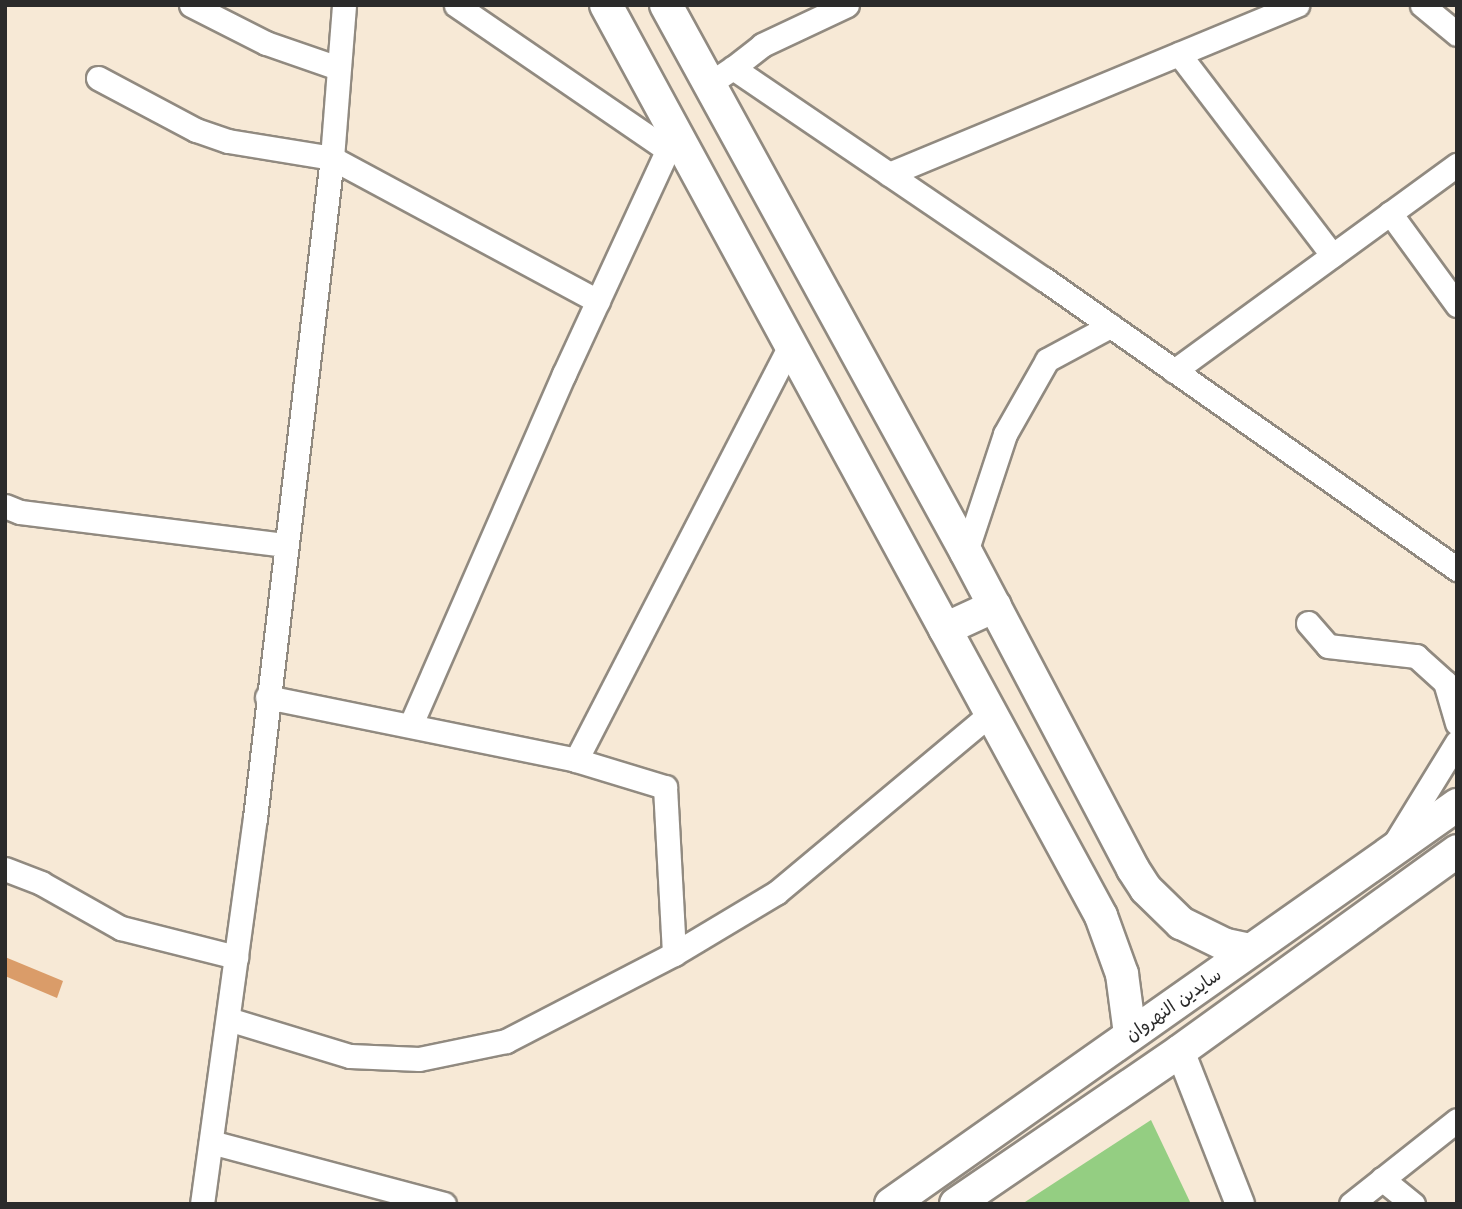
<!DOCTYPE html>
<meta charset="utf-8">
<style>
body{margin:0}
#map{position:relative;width:1462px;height:1209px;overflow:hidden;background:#f7e9d6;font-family:Mali,"Playpen Sans Arabic",sans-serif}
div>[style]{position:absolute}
.green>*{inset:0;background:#94ce82}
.building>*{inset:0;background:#da9c69}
.roads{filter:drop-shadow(2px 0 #918a80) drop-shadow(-2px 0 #918a80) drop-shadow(0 2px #918a80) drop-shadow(0 -2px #918a80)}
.minor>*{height:23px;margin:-11.5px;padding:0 11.5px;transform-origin:11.5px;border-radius:11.5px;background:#fff}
.tertiary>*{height:28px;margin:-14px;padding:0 14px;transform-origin:14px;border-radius:14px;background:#fff}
.secondary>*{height:32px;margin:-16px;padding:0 16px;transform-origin:16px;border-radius:16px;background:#fff}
span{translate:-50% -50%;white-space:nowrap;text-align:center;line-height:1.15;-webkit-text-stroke:7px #fff;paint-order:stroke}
.street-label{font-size:18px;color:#2b2b2b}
.frame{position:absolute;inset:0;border:7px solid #2b2b2b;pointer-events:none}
</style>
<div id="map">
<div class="green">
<div style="clip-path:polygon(1151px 1120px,1191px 1204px,1025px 1202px)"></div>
</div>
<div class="building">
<div style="clip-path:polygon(5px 957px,63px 981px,57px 998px,5px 976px)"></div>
</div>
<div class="roads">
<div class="minor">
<div style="left:191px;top:5px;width:84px;rotate:26.9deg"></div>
<div style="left:266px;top:43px;width:76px;rotate:19.1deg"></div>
<div style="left:456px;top:5px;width:257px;rotate:34.4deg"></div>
<div style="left:1422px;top:5px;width:45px;rotate:39.6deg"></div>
<div style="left:1179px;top:54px;width:253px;rotate:52.7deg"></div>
<div style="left:733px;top:68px;width:37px;rotate:-38deg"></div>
<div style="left:762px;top:45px;width:94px;rotate:-25.2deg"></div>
<div style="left:98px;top:78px;width:111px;rotate:28deg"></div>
<div style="left:196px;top:130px;width:34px;rotate:19deg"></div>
<div style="left:228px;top:141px;width:105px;rotate:9.3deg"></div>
<div style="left:332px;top:158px;width:302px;rotate:28.3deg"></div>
<div style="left:709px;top:84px;width:29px;rotate:-34deg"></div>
<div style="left:733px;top:68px;width:376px;rotate:34.2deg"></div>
<div style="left:1044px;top:279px;width:505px;rotate:35.08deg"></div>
<div style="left:889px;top:174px;width:442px;rotate:-22.5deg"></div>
<div style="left:1390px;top:213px;width:114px;rotate:53.9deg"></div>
<div style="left:1174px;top:371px;width:350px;rotate:-36.1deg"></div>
<div style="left:5px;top:506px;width:16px;rotate:22deg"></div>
<div style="left:20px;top:512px;width:266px;rotate:7.1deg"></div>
<div style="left:966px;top:552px;width:124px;rotate:-71.7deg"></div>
<div style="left:1005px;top:434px;width:85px;rotate:-60.4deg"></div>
<div style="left:1047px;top:360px;width:72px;rotate:-28.4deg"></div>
<div style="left:1308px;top:623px;width:30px;rotate:49deg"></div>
<div style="left:1328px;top:646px;width:89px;rotate:6.5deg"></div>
<div style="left:1416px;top:656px;width:39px;rotate:42deg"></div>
<div style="left:1445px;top:682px;width:43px;rotate:73.7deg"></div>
<div style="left:267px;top:697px;width:315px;rotate:11.5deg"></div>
<div style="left:576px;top:760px;width:93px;rotate:16.9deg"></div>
<div style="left:665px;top:787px;width:167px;rotate:86.9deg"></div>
<div style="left:411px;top:724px;width:382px;rotate:-66.4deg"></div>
<div style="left:564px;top:374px;width:269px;rotate:-65.2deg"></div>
<div style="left:576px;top:760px;width:468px;rotate:-62.7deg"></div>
<div style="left:1393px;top:846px;width:122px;rotate:-58.4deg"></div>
<div style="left:5px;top:869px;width:39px;rotate:21deg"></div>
<div style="left:41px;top:883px;width:92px;rotate:29.4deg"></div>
<div style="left:121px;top:928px;width:119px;rotate:14.2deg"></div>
<div style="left:228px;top:1019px;width:127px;rotate:16.9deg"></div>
<div style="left:350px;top:1056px;width:69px;rotate:2.5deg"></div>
<div style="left:419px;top:1059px;width:89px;rotate:-11.7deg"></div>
<div style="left:506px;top:1041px;width:189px;rotate:-27.4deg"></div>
<div style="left:674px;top:954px;width:119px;rotate:-30.9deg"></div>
<div style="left:776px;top:893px;width:280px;rotate:-39.9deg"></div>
<div style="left:211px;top:1142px;width:241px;rotate:14.9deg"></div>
<div style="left:1382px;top:1179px;width:40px;rotate:39deg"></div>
<div style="left:202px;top:1204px;width:390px;rotate:-82.2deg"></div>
<div style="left:255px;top:818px;width:664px;rotate:-83.35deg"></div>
<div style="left:332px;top:158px;width:153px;rotate:-85.5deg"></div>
<div style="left:1351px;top:1204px;width:135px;rotate:-38.4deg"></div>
</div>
<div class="tertiary">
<div style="left:1180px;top:1051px;width:164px;rotate:68.6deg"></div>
</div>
<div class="secondary">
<div style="left:606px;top:5px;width:1037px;rotate:61.48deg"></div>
<div style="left:1101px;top:916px;width:62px;rotate:70.1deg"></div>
<div style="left:1122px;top:974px;width:61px;rotate:82.4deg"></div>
<div style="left:666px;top:5px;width:624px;rotate:61.26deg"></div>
<div style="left:966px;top:552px;width:358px;rotate:62.2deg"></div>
<div style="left:1133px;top:869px;width:24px;rotate:57deg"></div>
<div style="left:1146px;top:889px;width:49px;rotate:44.2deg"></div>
<div style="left:1181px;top:923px;width:50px;rotate:26.1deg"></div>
<div style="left:1226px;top:945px;width:24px;rotate:12deg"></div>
<div style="left:945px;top:629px;width:55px;rotate:-24.7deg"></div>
<div style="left:891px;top:1204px;width:693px;rotate:-35.18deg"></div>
<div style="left:956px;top:1204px;width:271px;rotate:-34.3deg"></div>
<div style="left:1180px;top:1051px;width:342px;rotate:-35.8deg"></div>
</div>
</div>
<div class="street-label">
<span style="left:1173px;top:1004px;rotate:-35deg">سايدين النهروان</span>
</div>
<div class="frame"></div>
</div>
